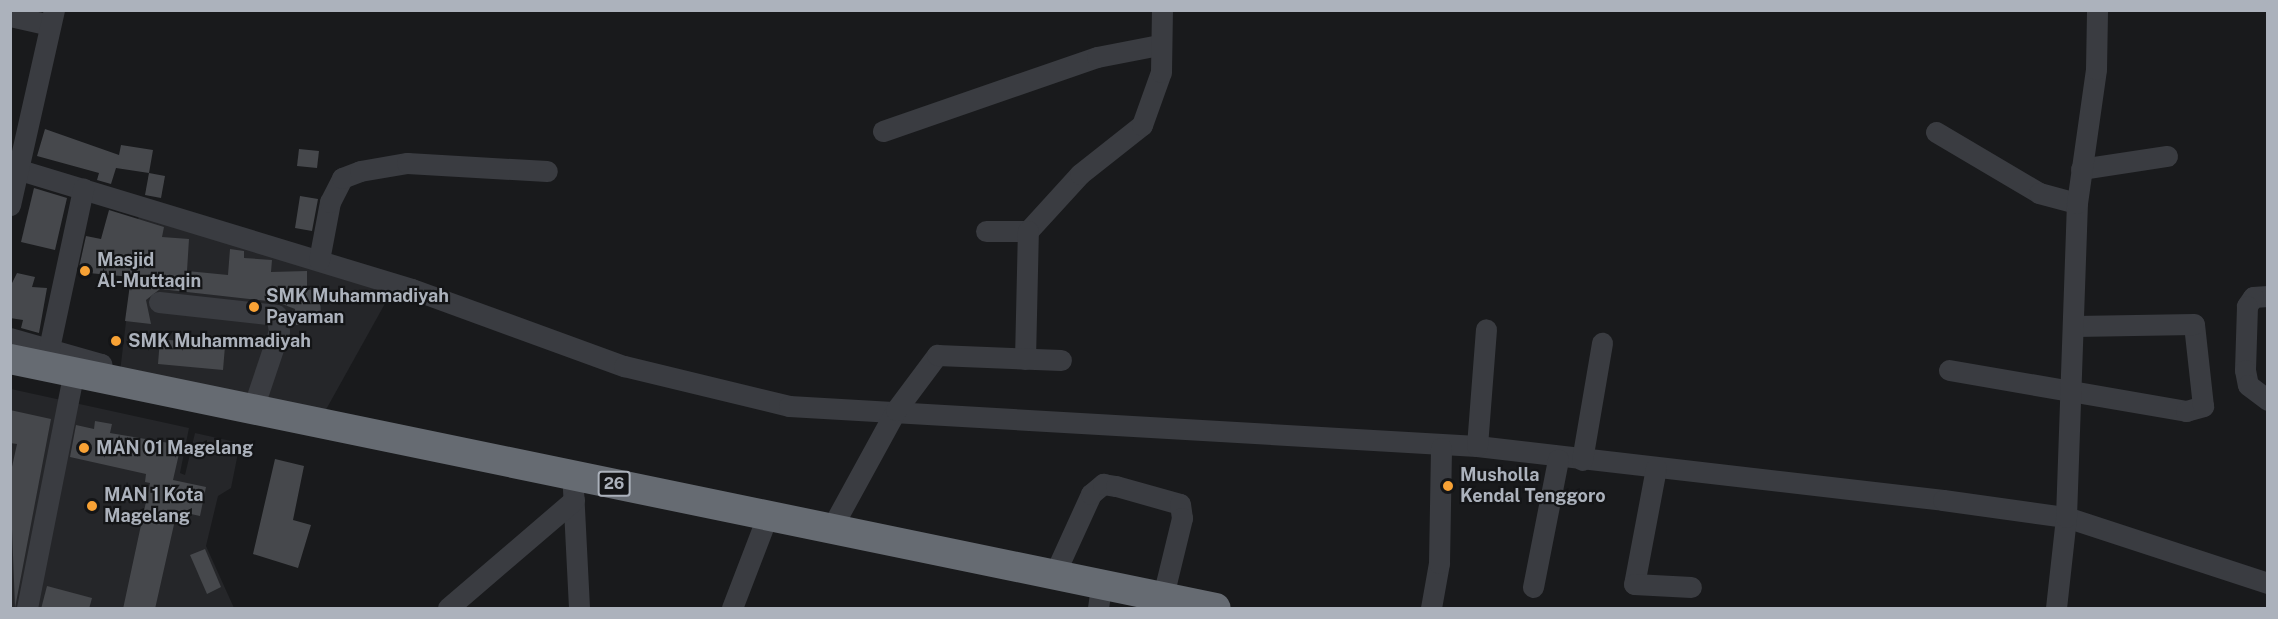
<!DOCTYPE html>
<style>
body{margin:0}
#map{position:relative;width:2278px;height:619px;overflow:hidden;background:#191a1c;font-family:"Public Sans",sans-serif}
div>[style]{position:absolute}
.built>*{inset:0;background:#252629}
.building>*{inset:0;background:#46484c}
.minor>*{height:21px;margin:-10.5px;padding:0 10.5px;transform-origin:10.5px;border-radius:10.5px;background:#3a3c41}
.highway>*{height:30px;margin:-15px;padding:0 15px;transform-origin:15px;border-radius:15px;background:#666b72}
.dots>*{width:16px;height:16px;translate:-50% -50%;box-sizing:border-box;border:3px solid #141517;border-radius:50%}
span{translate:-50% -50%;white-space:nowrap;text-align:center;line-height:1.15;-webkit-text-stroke:4.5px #141517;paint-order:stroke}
.shield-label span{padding:2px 4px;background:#141517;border:2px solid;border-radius:4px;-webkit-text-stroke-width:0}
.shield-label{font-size:16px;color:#acb2bc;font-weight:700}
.poi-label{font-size:18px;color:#acb2bc;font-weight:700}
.left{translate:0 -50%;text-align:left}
.frame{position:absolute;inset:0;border:12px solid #acb2bc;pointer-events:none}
</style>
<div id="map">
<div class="built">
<div style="clip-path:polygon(139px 213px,392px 291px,323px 415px,120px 372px)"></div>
<div style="clip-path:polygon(11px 389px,189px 428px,180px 473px,185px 475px,195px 433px,240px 443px,231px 488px,218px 496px,206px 546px,234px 608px,11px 608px)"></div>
</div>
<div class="building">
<div style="clip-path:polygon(45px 129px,119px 155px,121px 145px,153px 150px,149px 173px,116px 168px,111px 184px,97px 180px,99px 173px,37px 156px)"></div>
<div style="clip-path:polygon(299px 149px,319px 151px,317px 168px,297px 166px)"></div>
<div style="clip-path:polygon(149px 173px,165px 176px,161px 198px,145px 195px)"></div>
<div style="clip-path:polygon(34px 188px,67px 198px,55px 250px,21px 242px)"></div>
<div style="clip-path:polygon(300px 196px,318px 199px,312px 231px,295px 228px)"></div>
<div style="clip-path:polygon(109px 210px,164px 227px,162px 237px,189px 239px,187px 271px,228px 275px,230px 249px,244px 251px,244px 258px,272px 260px,271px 272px,307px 271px,307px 290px,320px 289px,321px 324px,296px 325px,295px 309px,277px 302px,160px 289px,146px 300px,151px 324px,125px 321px,131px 277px,78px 272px,86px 236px,101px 239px)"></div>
<div style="clip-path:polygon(17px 273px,35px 277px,32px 287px,47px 288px,39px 333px,21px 328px,23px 320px,10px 318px,10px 287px)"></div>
<div style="clip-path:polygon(160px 339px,225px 346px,223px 370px,158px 364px)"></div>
<div style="clip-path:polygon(10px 410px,51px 419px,15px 608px,10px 476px,17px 444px,10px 443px)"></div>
<div style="clip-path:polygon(95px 421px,112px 424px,110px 433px,181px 445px,173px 480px,206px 487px,200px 516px,177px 511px,155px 609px,123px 609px,150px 483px,145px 482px,146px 474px,70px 457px,76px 425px,94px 429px)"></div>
<div style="clip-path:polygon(275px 459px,304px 466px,293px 520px,311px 525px,298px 568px,253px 554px)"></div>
<div style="clip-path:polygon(205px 549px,221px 587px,207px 594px,190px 555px)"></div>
<div style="clip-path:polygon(47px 586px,92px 598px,89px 609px,41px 609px)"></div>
</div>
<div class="minor">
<div style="left:10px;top:16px;width:41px;rotate:12.7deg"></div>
<div style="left:883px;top:131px;width:226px;rotate:-19.1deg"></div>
<div style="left:1097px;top:57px;width:63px;rotate:-11deg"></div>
<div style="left:1936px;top:132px;width:120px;rotate:30.6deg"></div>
<div style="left:2039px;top:193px;width:39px;rotate:15deg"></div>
<div style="left:10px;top:167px;width:420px;rotate:16.9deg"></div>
<div style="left:412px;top:289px;width:226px;rotate:20deg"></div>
<div style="left:624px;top:366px;width:170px;rotate:13.6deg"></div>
<div style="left:789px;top:406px;width:689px;rotate:3.33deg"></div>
<div style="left:1477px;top:446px;width:469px;rotate:6.6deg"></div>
<div style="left:1943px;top:500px;width:124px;rotate:7.9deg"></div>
<div style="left:2066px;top:517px;width:213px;rotate:18.1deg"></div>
<div style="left:2081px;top:169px;width:87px;rotate:-8.6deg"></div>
<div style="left:10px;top:205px;width:200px;rotate:-77.3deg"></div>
<div style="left:986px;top:231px;width:42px"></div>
<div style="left:1028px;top:231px;width:77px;rotate:-47.6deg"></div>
<div style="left:1080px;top:174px;width:79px;rotate:-38.3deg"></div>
<div style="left:1142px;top:125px;width:56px;rotate:-70.3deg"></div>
<div style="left:1161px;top:72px;width:62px;rotate:-89.1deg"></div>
<div style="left:319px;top:260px;width:59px;rotate:-79.3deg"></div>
<div style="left:330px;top:202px;width:27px;rotate:-63deg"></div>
<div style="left:342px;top:178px;width:19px;rotate:-21deg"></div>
<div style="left:360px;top:171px;width:48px;rotate:-9.7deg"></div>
<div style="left:407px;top:163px;width:140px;rotate:3.3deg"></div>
<div style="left:2268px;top:296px;width:15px;rotate:176deg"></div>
<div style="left:2253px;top:297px;width:11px;rotate:124deg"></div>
<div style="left:2247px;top:306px;width:64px;rotate:91.8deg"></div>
<div style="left:2245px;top:370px;width:15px;rotate:79deg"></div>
<div style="left:2248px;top:385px;width:25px;rotate:37deg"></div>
<div style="left:159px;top:302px;width:118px;rotate:6.3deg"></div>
<div style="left:276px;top:315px;width:16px;rotate:79deg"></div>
<div style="left:279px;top:331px;width:84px;rotate:108.6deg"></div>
<div style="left:10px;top:338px;width:95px;rotate:15.9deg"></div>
<div style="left:101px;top:364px;width:13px;rotate:81deg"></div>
<div style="left:49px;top:348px;width:163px;rotate:-77.9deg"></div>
<div style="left:1025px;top:359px;width:128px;rotate:-88.7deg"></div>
<div style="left:1949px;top:370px;width:241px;rotate:9.8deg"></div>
<div style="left:2186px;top:411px;width:18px;rotate:-16deg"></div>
<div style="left:2203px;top:406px;width:82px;rotate:-96.3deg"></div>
<div style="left:2194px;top:324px;width:119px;rotate:179deg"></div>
<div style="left:1477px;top:446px;width:117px;rotate:-85.6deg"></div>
<div style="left:1582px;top:460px;width:119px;rotate:-80.3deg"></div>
<div style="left:1656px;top:468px;width:118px;rotate:100.7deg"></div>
<div style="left:1634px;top:584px;width:57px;rotate:3deg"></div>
<div style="left:573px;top:489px;width:119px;rotate:87.1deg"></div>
<div style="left:832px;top:527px;width:133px;rotate:-61.3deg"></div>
<div style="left:896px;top:410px;width:69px;rotate:-53.3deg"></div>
<div style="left:937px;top:355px;width:124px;rotate:2.3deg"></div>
<div style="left:1055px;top:573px;width:87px;rotate:-65.5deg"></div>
<div style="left:1091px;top:494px;width:16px;rotate:-40deg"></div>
<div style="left:1103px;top:484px;width:13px;rotate:9deg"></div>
<div style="left:1116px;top:486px;width:66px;rotate:15.7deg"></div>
<div style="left:1180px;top:504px;width:14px;rotate:82deg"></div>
<div style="left:1182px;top:518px;width:80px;rotate:103.7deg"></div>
<div style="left:1533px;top:587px;width:130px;rotate:-78.9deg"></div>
<div style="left:27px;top:608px;width:237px;rotate:-78.8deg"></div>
<div style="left:448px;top:608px;width:166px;rotate:-40.6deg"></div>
<div style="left:732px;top:608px;width:97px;rotate:-69deg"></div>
<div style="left:1098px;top:608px;width:21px;rotate:-82deg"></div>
<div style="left:1431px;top:608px;width:46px;rotate:-79.9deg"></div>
<div style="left:1439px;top:563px;width:115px;rotate:-89deg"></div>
<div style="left:2056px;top:608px;width:92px;rotate:-83.7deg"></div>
<div style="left:2066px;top:517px;width:314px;rotate:-88deg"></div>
<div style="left:2077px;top:203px;width:135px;rotate:-81.9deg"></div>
<div style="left:2096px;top:69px;width:59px;rotate:-89deg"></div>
</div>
<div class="highway">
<div style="left:10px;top:359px;width:1231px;rotate:11.67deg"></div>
</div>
<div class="dots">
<div style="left:85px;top:271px;background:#f8a235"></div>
<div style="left:254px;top:307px;background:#f8a235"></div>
<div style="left:116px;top:341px;background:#f8a235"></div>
<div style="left:84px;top:448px;background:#f8a235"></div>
<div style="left:1448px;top:486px;background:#f8a235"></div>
<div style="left:92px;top:506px;background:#f8a235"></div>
</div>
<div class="shield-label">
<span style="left:614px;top:484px">26</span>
</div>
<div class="poi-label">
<span class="left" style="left:97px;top:271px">Masjid<br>Al-Muttaqin</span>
<span class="left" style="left:266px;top:307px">SMK Muhammadiyah<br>Payaman</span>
<span class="left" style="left:128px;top:341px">SMK Muhammadiyah</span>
<span class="left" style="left:96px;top:448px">MAN 01 Magelang</span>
<span class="left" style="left:1460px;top:486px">Musholla<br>Kendal Tenggoro</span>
<span class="left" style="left:104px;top:506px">MAN 1 Kota<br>Magelang</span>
</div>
<div class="frame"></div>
</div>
